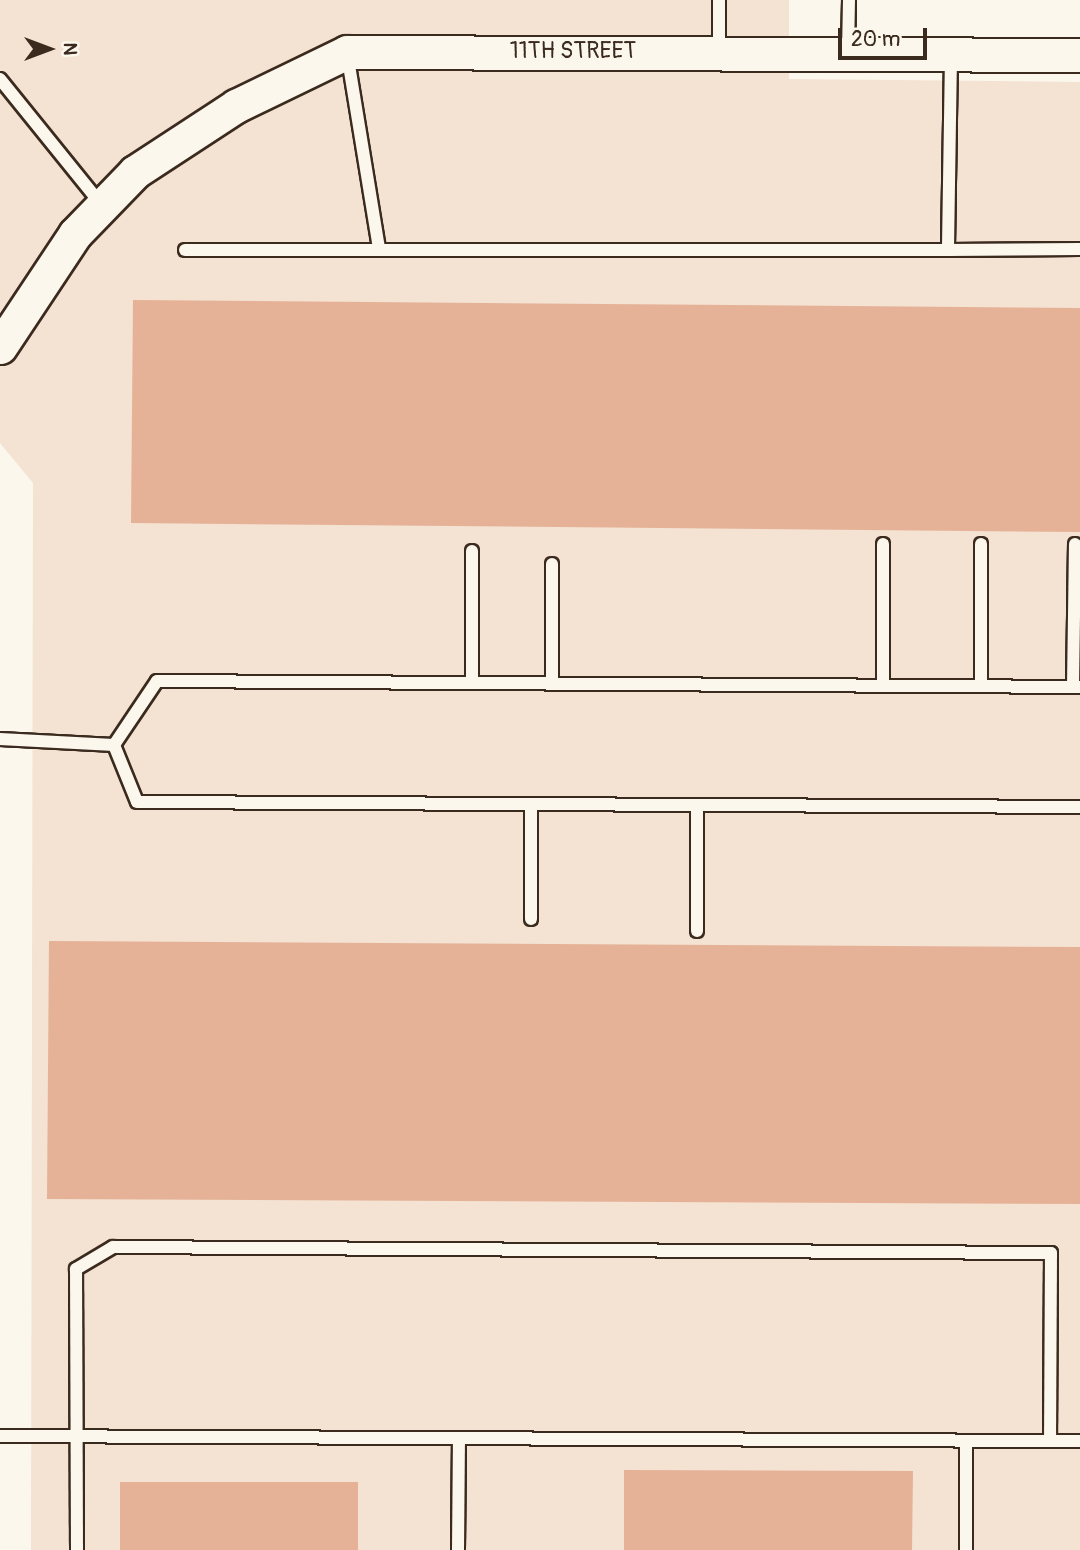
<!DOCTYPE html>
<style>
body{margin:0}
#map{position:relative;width:1080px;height:1550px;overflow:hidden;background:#fbf7ec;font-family:Pangolin,sans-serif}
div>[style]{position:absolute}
.built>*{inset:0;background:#f4e2d2}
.building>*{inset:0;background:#e5b297}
.roads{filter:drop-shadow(2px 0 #3b2a1e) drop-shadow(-2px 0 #3b2a1e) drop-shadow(0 2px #3b2a1e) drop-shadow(0 -2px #3b2a1e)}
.service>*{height:12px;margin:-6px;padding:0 6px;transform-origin:6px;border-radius:6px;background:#fbf7ec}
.tertiary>*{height:33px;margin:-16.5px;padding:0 16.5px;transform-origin:16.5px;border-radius:16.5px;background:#fbf7ec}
span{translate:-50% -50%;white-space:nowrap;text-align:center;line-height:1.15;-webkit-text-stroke:5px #fbf7ec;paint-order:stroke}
.street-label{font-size:23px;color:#3b2a1e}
.north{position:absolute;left:14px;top:14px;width:70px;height:70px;-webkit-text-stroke:5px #fbf7ec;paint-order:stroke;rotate:90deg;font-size:19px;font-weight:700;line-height:28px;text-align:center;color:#3b2a1e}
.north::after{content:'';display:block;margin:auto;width:24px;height:32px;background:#3b2a1e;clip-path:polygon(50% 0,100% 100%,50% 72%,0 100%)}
.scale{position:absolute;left:838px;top:28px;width:89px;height:32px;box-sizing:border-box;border:4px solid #3b2a1e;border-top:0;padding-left:9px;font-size:21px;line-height:24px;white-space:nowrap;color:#3b2a1e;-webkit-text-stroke:5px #fbf7ec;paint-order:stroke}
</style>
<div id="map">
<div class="built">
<div style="clip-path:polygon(0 0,789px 0,789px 79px,1080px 82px,1080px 1550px,31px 1550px,33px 483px,0 443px)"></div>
</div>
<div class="building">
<div style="clip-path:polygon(133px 300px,1080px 308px,1080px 532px,131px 523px)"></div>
<div style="clip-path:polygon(49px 941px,1080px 947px,1080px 1204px,47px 1199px)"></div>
<div style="clip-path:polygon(624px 1470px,913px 1471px,912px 1550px,624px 1550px)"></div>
<div style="clip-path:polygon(120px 1482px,358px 1482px,358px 1550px,120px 1550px)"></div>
</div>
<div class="roads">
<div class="service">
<div style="left:719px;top:52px;width:52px;rotate:-90deg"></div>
<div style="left:848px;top:52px;width:52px;rotate:-88.9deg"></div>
<div style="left:347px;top:53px;width:199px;rotate:80.7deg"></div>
<div style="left:951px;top:56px;width:194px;rotate:90.9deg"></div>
<div style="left:948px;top:250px;width:132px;rotate:-0.4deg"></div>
<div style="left:0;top:79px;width:161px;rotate:51.1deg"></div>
<div style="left:185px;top:250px;width:763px"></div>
<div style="left:472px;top:551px;width:131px;rotate:90deg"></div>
<div style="left:552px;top:564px;width:119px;rotate:90deg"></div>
<div style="left:883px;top:685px;width:141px;rotate:-90deg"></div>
<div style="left:981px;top:686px;width:142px;rotate:-90deg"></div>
<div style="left:1073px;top:687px;width:143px;rotate:-89.2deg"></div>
<div style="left:0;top:739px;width:114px;rotate:3deg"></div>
<div style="left:114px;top:745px;width:77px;rotate:-56.1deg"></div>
<div style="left:157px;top:681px;width:923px;rotate:0.37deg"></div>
<div style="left:114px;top:745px;width:61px;rotate:68deg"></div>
<div style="left:137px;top:802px;width:943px;rotate:0.3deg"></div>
<div style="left:697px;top:805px;width:126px;rotate:90deg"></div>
<div style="left:531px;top:919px;width:115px;rotate:-90deg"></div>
<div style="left:0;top:1436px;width:1080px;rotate:0.27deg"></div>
<div style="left:77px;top:1550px;width:281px;rotate:-90.2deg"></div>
<div style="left:76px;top:1269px;width:43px;rotate:-30.7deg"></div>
<div style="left:113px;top:1247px;width:938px;rotate:0.37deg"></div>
<div style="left:1051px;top:1253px;width:188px;rotate:90.3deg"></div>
<div style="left:458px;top:1550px;width:111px;rotate:-89.5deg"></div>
<div style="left:966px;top:1550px;width:108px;rotate:-90deg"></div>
</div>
<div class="tertiary">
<div style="left:0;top:347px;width:136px;rotate:-56.4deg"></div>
<div style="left:75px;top:234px;width:86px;rotate:-45.9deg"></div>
<div style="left:135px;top:172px;width:121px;rotate:-33.2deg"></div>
<div style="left:236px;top:106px;width:123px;rotate:-25.9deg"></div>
<div style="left:347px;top:52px;width:733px;rotate:0.23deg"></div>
</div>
</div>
<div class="street-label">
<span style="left:573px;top:51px">11TH STREET</span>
</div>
<div class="north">N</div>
<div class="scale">20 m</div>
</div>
